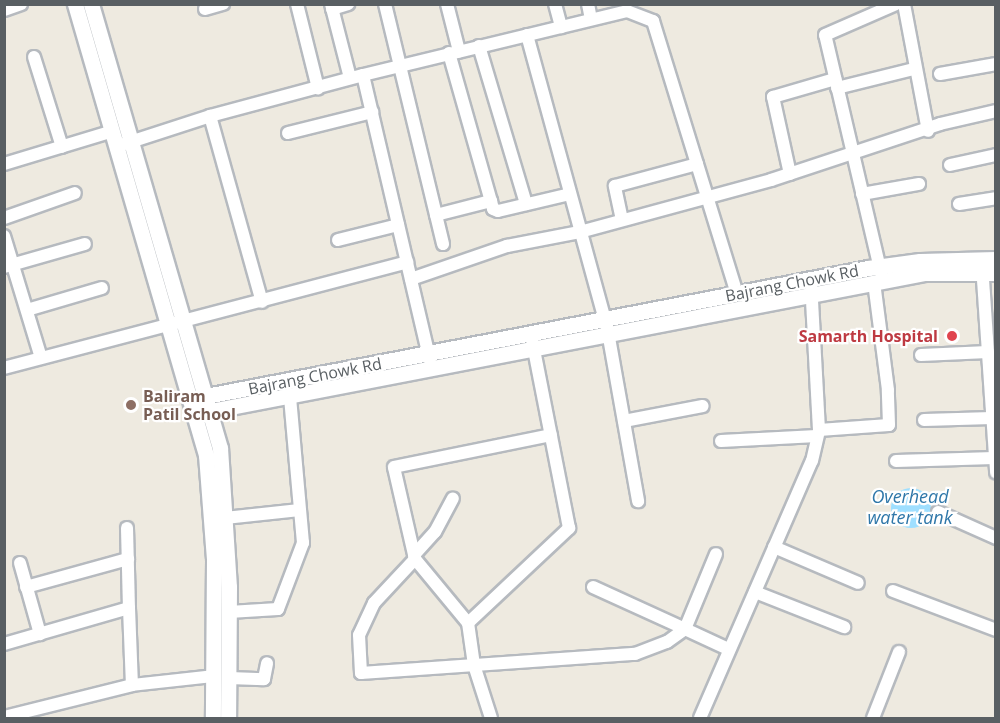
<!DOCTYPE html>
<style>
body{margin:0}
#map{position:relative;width:1000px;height:723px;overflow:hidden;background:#eeeae0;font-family:"Open Sans",sans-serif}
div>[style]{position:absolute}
.water>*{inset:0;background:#9fdfff}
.round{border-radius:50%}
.roads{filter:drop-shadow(2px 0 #b6babf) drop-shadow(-2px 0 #b6babf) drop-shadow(0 2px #b6babf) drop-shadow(0 -2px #b6babf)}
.minor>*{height:12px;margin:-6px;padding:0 6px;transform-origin:6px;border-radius:6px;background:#fff}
.tertiary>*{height:15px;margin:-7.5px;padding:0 7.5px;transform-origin:7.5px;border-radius:7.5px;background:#fff}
.dots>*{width:16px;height:16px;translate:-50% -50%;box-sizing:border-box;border:3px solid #fff;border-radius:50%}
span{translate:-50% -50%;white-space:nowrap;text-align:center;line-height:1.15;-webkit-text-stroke:4.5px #fff;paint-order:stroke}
.street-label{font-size:16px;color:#595f63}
.health-label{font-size:16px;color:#be3a42;font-weight:700}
.right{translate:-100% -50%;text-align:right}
.education-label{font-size:16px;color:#785e54;font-weight:700}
.left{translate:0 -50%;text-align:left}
.water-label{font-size:18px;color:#2f77a9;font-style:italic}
.frame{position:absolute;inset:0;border:6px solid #595f63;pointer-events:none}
</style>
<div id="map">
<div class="water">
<div class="round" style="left:891px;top:488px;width:40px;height:40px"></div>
</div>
<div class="roads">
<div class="minor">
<div style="left:297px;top:4px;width:87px;rotate:76deg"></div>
<div style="left:331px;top:4px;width:76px;rotate:75.6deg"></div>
<div style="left:385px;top:4px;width:247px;rotate:76.4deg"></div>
<div style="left:447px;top:4px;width:49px;rotate:75.7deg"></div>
<div style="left:555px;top:4px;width:24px;rotate:75deg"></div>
<div style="left:588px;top:4px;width:15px;rotate:79deg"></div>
<div style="left:904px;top:4px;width:129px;rotate:79.3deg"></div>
<div style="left:205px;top:9px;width:19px;rotate:-16deg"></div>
<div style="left:332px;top:9px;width:17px;rotate:-17deg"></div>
<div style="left:4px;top:10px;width:18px;rotate:-19deg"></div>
<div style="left:527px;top:35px;width:308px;rotate:74.7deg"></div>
<div style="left:608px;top:332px;width:172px;rotate:79.9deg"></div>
<div style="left:479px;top:46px;width:165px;rotate:73.4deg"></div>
<div style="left:449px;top:53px;width:162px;rotate:74.2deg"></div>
<div style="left:493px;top:209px;width:5px;rotate:22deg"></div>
<div style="left:498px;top:211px;width:74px;rotate:-13.3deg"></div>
<div style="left:34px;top:57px;width:94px;rotate:72.7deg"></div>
<div style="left:940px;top:74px;width:57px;rotate:-10.1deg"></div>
<div style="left:363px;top:75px;width:293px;rotate:76.8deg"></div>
<div style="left:837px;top:88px;width:79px;rotate:-13.9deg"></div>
<div style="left:210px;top:116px;width:193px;rotate:74.4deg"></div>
<div style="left:288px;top:133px;width:87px;rotate:-14deg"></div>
<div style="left:124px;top:144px;width:90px;rotate:-18deg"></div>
<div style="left:210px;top:116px;width:158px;rotate:-15deg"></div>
<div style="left:363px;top:75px;width:272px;rotate:-13.6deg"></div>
<div style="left:627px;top:11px;width:28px;rotate:21deg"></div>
<div style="left:653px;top:21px;width:286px;rotate:72.9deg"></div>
<div style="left:4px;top:164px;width:114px;rotate:-16.8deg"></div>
<div style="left:950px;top:165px;width:47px;rotate:-12.3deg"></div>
<div style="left:790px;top:174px;width:79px;rotate:-102.4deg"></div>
<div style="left:773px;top:97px;width:65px;rotate:-16.2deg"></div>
<div style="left:862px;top:194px;width:58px;rotate:-10deg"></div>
<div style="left:959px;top:204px;width:37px;rotate:-9deg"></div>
<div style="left:436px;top:215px;width:57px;rotate:-14.3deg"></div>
<div style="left:4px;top:218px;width:75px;rotate:-19.4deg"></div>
<div style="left:622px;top:220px;width:35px;rotate:-102deg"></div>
<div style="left:615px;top:186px;width:85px;rotate:-15deg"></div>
<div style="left:4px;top:236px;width:127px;rotate:73.1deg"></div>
<div style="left:338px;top:240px;width:62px;rotate:-14deg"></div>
<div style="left:982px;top:265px;width:208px;rotate:86.1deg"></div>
<div style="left:4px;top:267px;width:84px;rotate:-15.9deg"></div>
<div style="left:881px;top:273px;width:244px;rotate:-103.2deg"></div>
<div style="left:825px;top:35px;width:77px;rotate:-23.6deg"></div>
<div style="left:411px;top:279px;width:102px;rotate:-19deg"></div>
<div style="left:507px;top:246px;width:74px;rotate:-10.9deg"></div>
<div style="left:580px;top:232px;width:198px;rotate:-15.2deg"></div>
<div style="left:771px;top:180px;width:178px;rotate:-18.3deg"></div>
<div style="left:940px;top:124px;width:57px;rotate:-13.1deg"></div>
<div style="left:27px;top:310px;width:78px;rotate:-16.3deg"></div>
<div style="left:921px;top:355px;width:67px;rotate:-2.6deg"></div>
<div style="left:4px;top:368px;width:417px;rotate:-14.7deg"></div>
<div style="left:924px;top:420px;width:68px;rotate:-1.7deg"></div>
<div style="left:624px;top:421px;width:80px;rotate:-10.8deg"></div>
<div style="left:819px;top:430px;width:70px;rotate:-4.1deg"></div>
<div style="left:889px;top:425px;width:35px;rotate:-92deg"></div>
<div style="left:888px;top:390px;width:109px;rotate:-97.4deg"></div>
<div style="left:721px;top:441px;width:96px;rotate:-3deg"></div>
<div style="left:896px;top:461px;width:98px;rotate:-1.8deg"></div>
<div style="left:938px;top:512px;width:64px;rotate:24.1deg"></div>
<div style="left:225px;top:518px;width:75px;rotate:-6.1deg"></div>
<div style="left:127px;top:528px;width:80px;rotate:88.6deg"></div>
<div style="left:774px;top:547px;width:91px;rotate:23.2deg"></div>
<div style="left:414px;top:555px;width:31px;rotate:-48deg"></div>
<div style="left:435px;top:532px;width:38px;rotate:-62deg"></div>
<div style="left:415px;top:559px;width:60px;rotate:133deg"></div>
<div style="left:374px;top:603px;width:35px;rotate:115deg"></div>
<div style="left:359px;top:635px;width:38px;rotate:87deg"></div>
<div style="left:361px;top:673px;width:275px;rotate:-4deg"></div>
<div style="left:635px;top:654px;width:34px;rotate:-21deg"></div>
<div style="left:667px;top:642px;width:22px;rotate:-36deg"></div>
<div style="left:685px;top:629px;width:47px;rotate:24.9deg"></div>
<div style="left:20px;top:563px;width:74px;rotate:74.3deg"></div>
<div style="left:26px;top:587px;width:106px;rotate:-15.4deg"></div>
<div style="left:593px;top:587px;width:101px;rotate:24.5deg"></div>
<div style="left:685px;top:629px;width:81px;rotate:-67.5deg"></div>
<div style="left:893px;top:591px;width:110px;rotate:20.7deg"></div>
<div style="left:755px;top:592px;width:96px;rotate:21.5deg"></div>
<div style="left:229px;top:612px;width:49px;rotate:-3.5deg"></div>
<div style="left:278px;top:609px;width:71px;rotate:-69.3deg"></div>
<div style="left:303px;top:543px;width:148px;rotate:-95.1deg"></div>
<div style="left:468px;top:623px;width:139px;rotate:-43.2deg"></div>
<div style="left:569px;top:528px;width:197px;rotate:-101.1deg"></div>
<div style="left:4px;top:644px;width:130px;rotate:-16.1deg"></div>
<div style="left:129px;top:608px;width:77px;rotate:87.8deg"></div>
<div style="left:229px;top:678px;width:35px;rotate:2deg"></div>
<div style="left:264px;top:679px;width:16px;rotate:-79deg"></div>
<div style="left:4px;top:717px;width:132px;rotate:-14deg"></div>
<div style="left:132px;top:685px;width:82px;rotate:-6.3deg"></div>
<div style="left:491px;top:718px;width:56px;rotate:-107.8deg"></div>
<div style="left:474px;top:665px;width:42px;rotate:-98.1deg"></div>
<div style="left:468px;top:623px;width:83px;rotate:-129.6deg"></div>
<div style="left:415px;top:559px;width:94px;rotate:-102.9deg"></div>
<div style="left:394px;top:467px;width:160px;rotate:-11.5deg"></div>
<div style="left:700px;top:718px;width:280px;rotate:-66.5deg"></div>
<div style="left:812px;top:461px;width:32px;rotate:-77deg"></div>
<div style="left:819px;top:430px;width:150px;rotate:-93.1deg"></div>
<div style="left:873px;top:718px;width:71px;rotate:-68.5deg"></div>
</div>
<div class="tertiary">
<div style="left:75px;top:4px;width:470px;rotate:73.8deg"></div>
<div style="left:206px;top:455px;width:105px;rotate:85.6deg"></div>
<div style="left:214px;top:560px;width:158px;rotate:90.4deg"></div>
<div style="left:91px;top:4px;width:462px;rotate:73.8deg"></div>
<div style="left:220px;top:448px;width:139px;rotate:86.3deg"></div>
<div style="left:229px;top:587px;width:131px;rotate:90.4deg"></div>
<div style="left:194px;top:409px;width:18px;rotate:-47deg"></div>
<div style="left:206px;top:396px;width:674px;rotate:-10.94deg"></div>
<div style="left:868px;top:268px;width:52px;rotate:-7.7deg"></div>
<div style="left:920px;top:261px;width:76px;rotate:-1.5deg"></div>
<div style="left:194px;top:409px;width:16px;rotate:7deg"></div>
<div style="left:210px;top:411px;width:727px;rotate:-10.94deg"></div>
<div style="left:924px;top:273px;width:72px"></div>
</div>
</div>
<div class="dots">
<div style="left:952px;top:336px;background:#e0444e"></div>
<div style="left:131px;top:405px;background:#8d6e63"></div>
</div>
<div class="street-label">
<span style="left:792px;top:283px;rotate:-11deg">Bajrang Chowk Rd</span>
<span style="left:315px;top:376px;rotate:-11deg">Bajrang Chowk Rd</span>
</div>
<div class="health-label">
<span class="right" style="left:938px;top:336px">Samarth Hospital</span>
</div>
<div class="education-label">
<span class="left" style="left:143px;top:405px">Baliram<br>Patil School</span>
</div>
<div class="water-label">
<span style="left:910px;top:507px">Overhead<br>water tank</span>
</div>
<div class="frame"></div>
</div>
